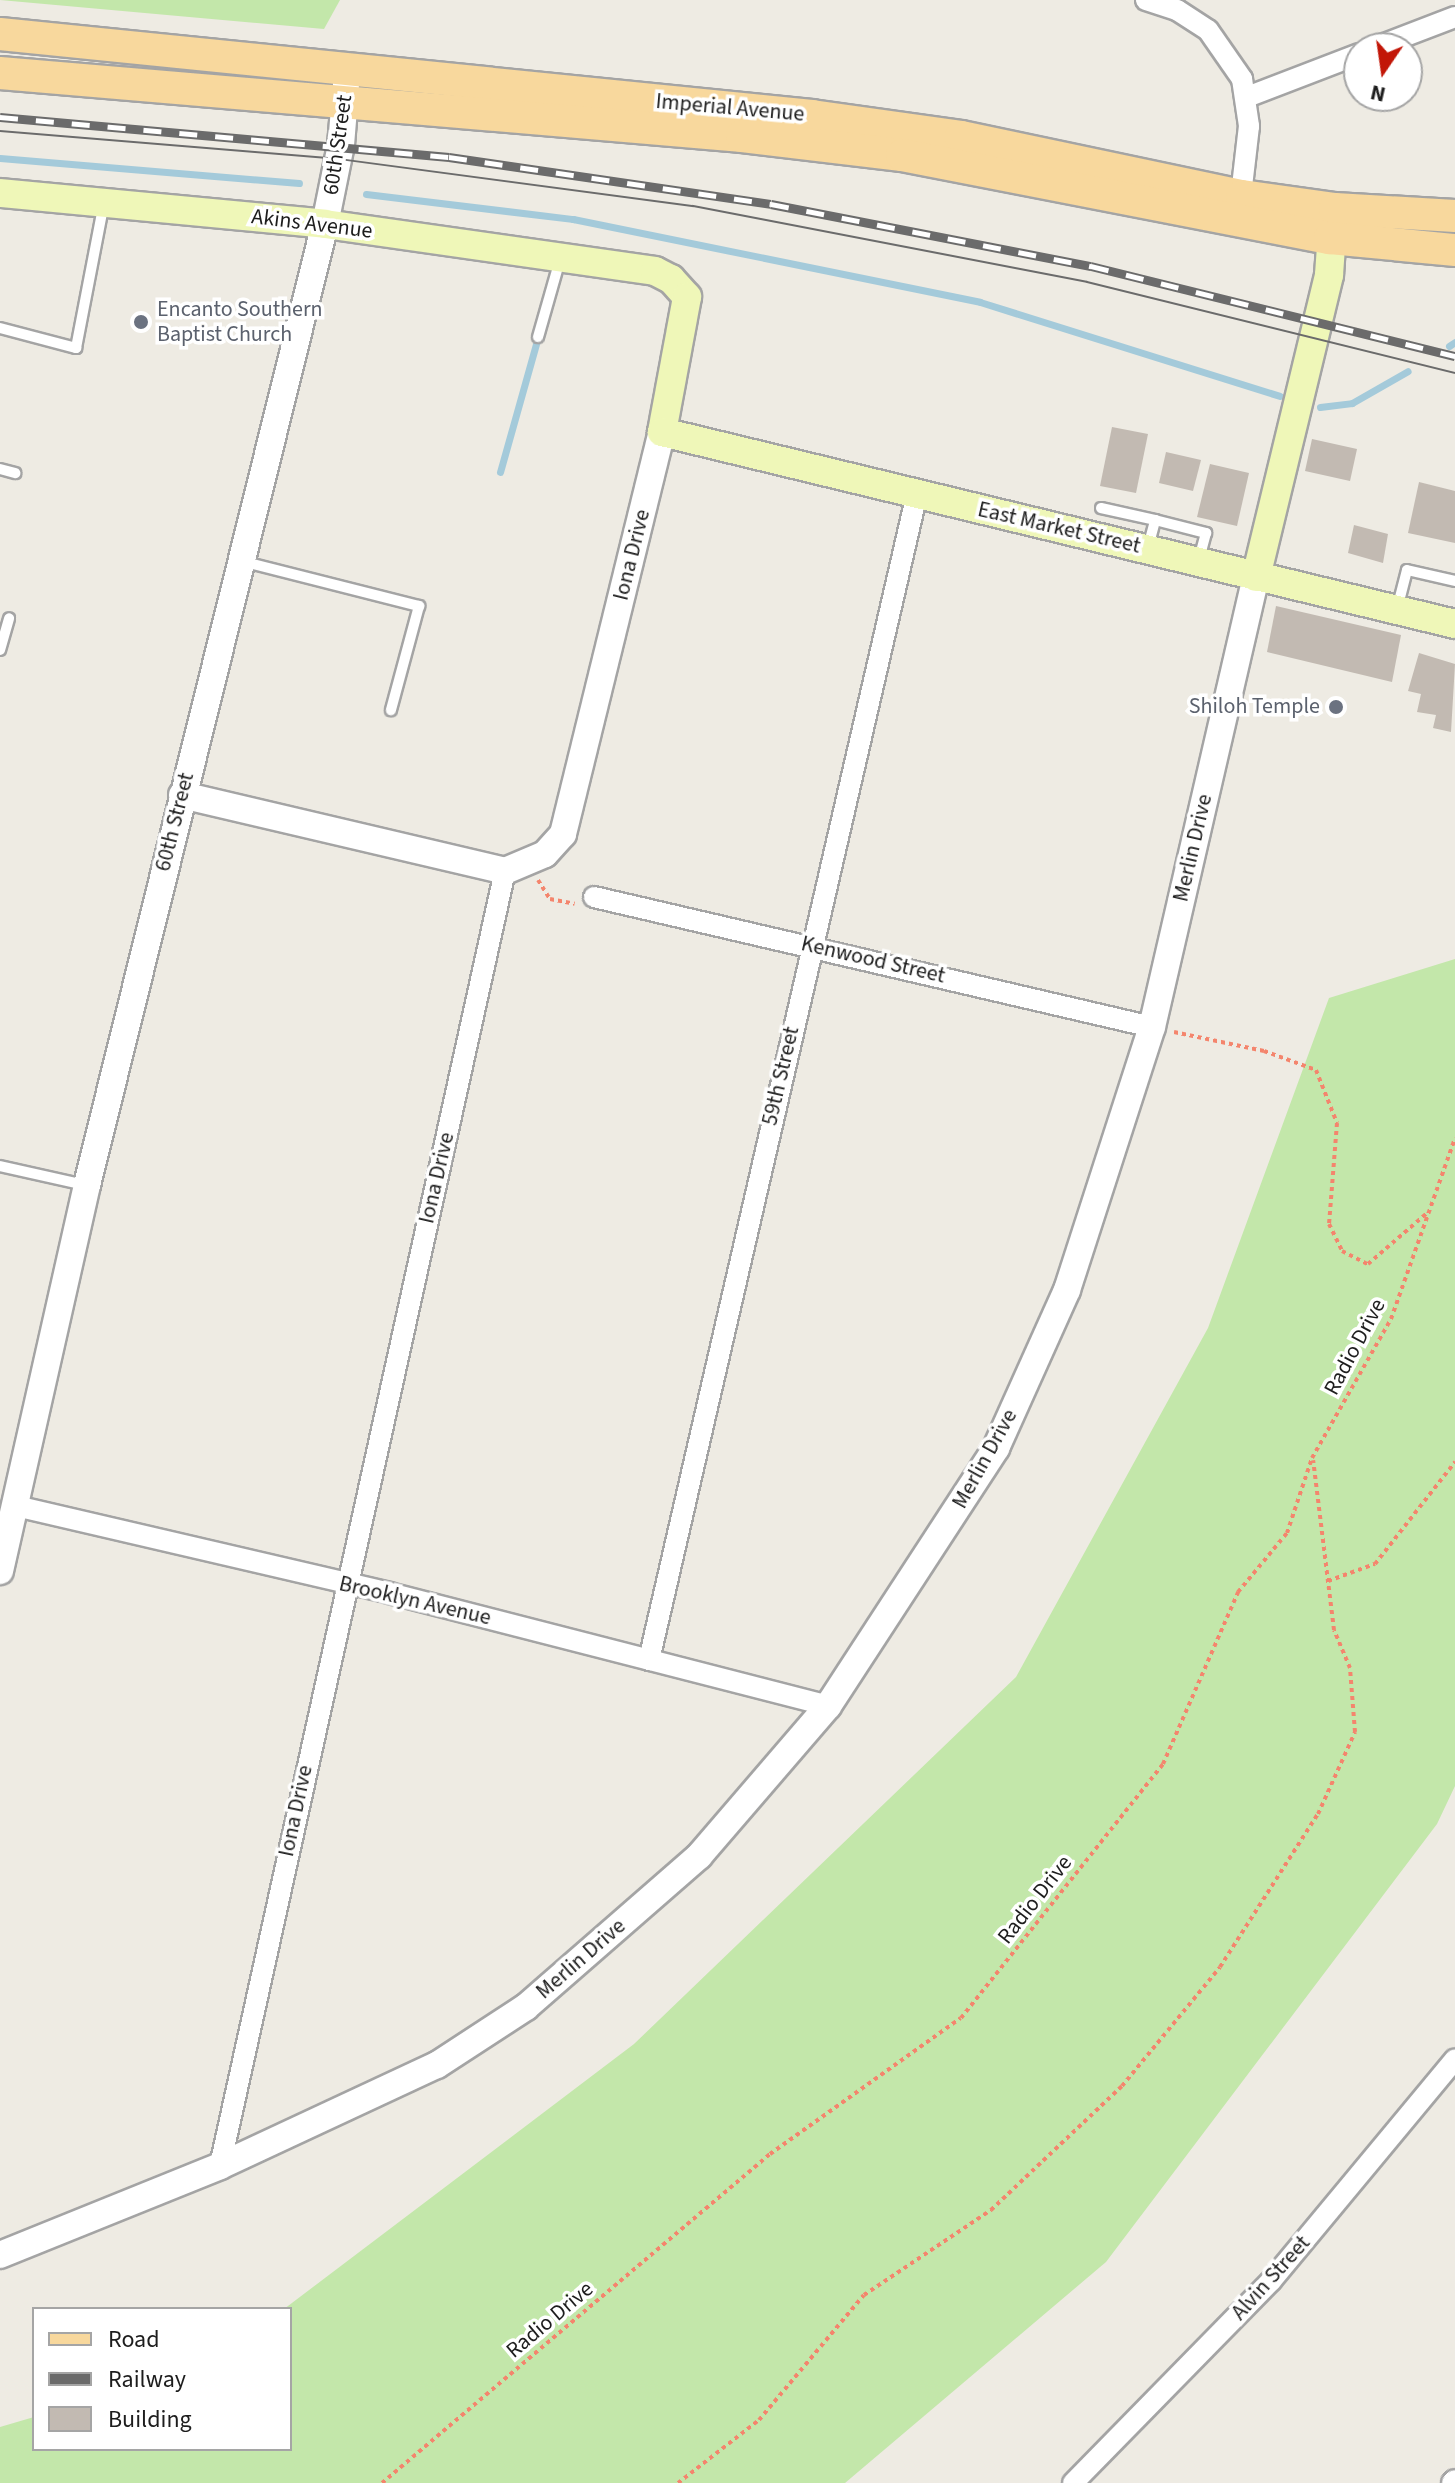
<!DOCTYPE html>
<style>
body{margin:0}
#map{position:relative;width:1455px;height:2483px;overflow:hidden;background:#eeebe3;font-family:"Source Sans 3",sans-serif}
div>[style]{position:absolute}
.grass>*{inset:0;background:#c3e7aa}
.stream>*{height:7px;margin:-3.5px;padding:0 3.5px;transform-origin:3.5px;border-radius:3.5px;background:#a4cada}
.building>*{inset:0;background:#c2bab2}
.path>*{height:4px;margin-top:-2px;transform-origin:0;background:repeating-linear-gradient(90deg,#f4856d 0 4px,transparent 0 8px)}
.roads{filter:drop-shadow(2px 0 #a4a4a4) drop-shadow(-2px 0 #a4a4a4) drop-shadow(0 2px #a4a4a4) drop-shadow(0 -2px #a4a4a4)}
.service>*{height:10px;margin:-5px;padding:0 5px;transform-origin:5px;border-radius:5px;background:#fff}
.minor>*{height:20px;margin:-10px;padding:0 10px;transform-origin:10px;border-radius:10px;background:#fff}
.tertiary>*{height:26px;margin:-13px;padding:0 13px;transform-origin:13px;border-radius:13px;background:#fff}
.secondary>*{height:28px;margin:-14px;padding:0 14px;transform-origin:14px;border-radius:14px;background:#eff7b8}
.primary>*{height:32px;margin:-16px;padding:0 16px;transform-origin:16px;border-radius:16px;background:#f8d89d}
.tram>*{height:2px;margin:-1px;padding:0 1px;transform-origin:1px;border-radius:1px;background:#6b6b6b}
.rail>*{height:9px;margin-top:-4.5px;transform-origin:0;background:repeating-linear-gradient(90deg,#fff 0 18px,#6b6b6b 0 36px);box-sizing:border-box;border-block:2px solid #6b6b6b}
.dots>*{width:22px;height:22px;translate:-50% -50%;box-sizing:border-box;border:4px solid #fff;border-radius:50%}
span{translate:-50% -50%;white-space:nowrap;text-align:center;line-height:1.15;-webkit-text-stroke:7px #fff;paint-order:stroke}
.street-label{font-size:22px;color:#1d1d1d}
.worship-label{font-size:22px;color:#5b616d}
.left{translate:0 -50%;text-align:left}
.right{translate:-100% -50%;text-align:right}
.legend{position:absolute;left:32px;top:2307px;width:260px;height:144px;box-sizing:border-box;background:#fff;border:2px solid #a5a5a5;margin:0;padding:10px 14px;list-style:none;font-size:24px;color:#1d1d1d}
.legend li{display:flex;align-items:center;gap:16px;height:40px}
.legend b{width:40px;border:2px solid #a5a5a5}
.north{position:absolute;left:1343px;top:32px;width:80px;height:80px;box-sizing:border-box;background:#fff;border:2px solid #a5a5a5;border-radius:50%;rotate:193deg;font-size:22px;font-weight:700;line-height:32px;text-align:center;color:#1d1d1d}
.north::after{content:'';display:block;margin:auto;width:28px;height:36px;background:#c21607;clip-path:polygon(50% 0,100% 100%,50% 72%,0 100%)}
</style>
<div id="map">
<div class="grass">
<div style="clip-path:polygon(0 0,340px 0,324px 29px)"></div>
<div style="clip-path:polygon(1455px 959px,1455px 1786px,1437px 1824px,1106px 2262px,845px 2483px,0 2483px,0 2427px,34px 2417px,34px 2449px,290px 2449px,290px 2309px,284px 2309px,634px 2044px,1016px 1677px,1208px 1328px,1329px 998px)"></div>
</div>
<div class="stream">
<div style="left:0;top:158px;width:300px;rotate:4.8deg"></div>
<div style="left:366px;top:194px;width:209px;rotate:6.9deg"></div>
<div style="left:573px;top:219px;width:415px;rotate:11.5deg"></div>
<div style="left:980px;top:302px;width:314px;rotate:17.4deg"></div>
<div style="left:1449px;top:346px;width:7px;rotate:-34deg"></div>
<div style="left:1320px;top:407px;width:32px;rotate:-7deg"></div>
<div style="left:1352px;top:403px;width:64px;rotate:-29.7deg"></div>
<div style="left:500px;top:472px;width:140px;rotate:-74.3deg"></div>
</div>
<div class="building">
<div style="clip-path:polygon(1112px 427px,1148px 434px,1136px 493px,1100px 486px)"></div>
<div style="clip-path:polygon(1312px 439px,1357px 449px,1350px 481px,1305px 471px)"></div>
<div style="clip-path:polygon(1166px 452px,1201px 460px,1193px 491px,1159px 483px)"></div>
<div style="clip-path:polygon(1210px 464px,1249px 473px,1237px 526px,1197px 517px)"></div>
<div style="clip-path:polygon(1419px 482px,1455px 491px,1455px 543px,1408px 533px)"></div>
<div style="clip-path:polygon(1354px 525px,1388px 534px,1383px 563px,1348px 553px)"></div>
<div style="clip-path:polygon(1276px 606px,1401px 635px,1392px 682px,1267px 652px)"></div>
<div style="clip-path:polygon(1419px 653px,1455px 664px,1451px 732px,1433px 728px,1436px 715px,1417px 712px,1421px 694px,1408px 691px)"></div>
</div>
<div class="path">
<div style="left:538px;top:880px;width:22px;rotate:58deg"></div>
<div style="left:550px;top:899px;width:25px;rotate:11deg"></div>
<div style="left:1174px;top:1032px;width:92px;rotate:11.9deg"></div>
<div style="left:1264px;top:1051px;width:55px;rotate:20.1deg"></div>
<div style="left:1316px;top:1070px;width:57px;rotate:68.4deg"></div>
<div style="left:1337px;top:1123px;width:101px;rotate:94.5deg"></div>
<div style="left:1329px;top:1224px;width:30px;rotate:64deg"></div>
<div style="left:1342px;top:1251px;width:29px;rotate:27deg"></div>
<div style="left:1368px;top:1264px;width:78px;rotate:-40.8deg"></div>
<div style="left:1328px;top:1581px;width:50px;rotate:-19.9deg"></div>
<div style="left:1375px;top:1564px;width:130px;rotate:-51.9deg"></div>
<div style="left:382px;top:2483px;width:509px;rotate:-40.3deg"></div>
<div style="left:770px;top:2154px;width:234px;rotate:-35.5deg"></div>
<div style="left:961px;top:2018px;width:325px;rotate:-51.5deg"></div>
<div style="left:1163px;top:1764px;width:188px;rotate:-66.4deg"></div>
<div style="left:1238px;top:1592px;width:77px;rotate:-50.3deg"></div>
<div style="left:1287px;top:1533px;width:79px;rotate:-71.6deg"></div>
<div style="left:1312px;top:1458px;width:160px;rotate:-60.4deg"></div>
<div style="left:1391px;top:1319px;width:192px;rotate:-70.5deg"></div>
<div style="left:678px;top:2483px;width:103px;rotate:-37.9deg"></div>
<div style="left:759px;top:2420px;width:163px;rotate:-50deg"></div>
<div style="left:864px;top:2295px;width:153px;rotate:-33.8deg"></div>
<div style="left:991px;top:2210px;width:180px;rotate:-43.4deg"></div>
<div style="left:1122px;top:2086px;width:154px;rotate:-50.5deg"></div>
<div style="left:1220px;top:1967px;width:182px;rotate:-57.4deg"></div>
<div style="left:1318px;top:1814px;width:90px;rotate:-65.7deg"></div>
<div style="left:1355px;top:1732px;width:64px;rotate:-94.5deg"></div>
<div style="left:1350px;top:1668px;width:41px;rotate:-112.8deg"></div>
<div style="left:1334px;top:1630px;width:171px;rotate:-97deg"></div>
</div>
<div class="roads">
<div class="service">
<div style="left:0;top:328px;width:79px;rotate:14.7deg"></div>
<div style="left:76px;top:348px;width:148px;rotate:-79.1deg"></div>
<div style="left:538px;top:337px;width:80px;rotate:-74.1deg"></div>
<div style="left:0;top:469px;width:16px;rotate:15deg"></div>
<div style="left:1101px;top:508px;width:55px;rotate:12.5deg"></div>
<div style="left:1148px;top:547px;width:28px;rotate:-75deg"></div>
<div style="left:1155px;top:520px;width:53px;rotate:14.3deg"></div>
<div style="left:1206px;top:533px;width:27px;rotate:105deg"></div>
<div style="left:241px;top:561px;width:184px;rotate:14.2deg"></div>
<div style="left:419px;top:606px;width:108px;rotate:105.1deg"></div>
<div style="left:1397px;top:609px;width:40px;rotate:-75.6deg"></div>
<div style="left:1407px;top:570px;width:49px;rotate:12.9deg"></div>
<div style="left:0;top:650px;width:33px;rotate:-74deg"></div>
<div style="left:0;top:1166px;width:87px;rotate:12.6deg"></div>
</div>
<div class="minor">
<div style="left:1146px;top:0;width:33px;rotate:18deg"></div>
<div style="left:1177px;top:10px;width:37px;rotate:33deg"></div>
<div style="left:1208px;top:30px;width:60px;rotate:55.2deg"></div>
<div style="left:1242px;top:79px;width:48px;rotate:81.5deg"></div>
<div style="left:1249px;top:126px;width:79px;rotate:96.6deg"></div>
<div style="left:1374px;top:48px;width:87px;rotate:-20.9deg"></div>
<div style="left:1247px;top:97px;width:120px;rotate:-21deg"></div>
<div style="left:594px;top:897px;width:573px;rotate:13.11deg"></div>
<div style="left:16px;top:1506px;width:383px;rotate:13.1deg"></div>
<div style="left:389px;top:1593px;width:453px;rotate:14.4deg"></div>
<div style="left:649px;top:1660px;width:1196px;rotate:-77.06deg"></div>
<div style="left:220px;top:2166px;width:1326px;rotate:-77.59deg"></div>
<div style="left:1073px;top:2483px;width:283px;rotate:-45.6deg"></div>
<div style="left:1271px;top:2281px;width:288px;rotate:-50.3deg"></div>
<div style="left:1452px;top:2483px;width:4px;rotate:-45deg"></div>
</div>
<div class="tertiary">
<div style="left:182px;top:795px;width:332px;rotate:13.2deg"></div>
<div style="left:505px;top:871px;width:43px;rotate:-23deg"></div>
<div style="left:545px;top:854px;width:27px;rotate:-48deg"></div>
<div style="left:563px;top:834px;width:414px;rotate:-76.2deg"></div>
<div style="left:0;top:1571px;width:396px;rotate:-77.3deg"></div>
<div style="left:87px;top:1185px;width:990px;rotate:-76.09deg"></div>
<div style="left:325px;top:224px;width:81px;rotate:-78.6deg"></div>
<div style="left:341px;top:145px;width:61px;rotate:-85.3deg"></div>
<div style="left:0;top:2255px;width:237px;rotate:-22deg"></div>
<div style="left:220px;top:2166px;width:239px;rotate:-25deg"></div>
<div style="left:437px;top:2065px;width:106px;rotate:-33.1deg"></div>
<div style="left:526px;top:2007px;width:230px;rotate:-41.1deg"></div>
<div style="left:699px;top:1856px;width:198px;rotate:-49.3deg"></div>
<div style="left:828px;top:1706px;width:308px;rotate:-56.9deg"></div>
<div style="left:996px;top:1448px;width:173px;rotate:-65.8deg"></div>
<div style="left:1067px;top:1290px;width:276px;rotate:-72.1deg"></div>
<div style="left:1152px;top:1027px;width:462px;rotate:-77deg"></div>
</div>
<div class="secondary">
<div style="left:0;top:193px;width:326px;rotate:5.4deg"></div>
<div style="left:325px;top:224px;width:333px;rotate:8.1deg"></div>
<div style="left:655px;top:271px;width:18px;rotate:27deg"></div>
<div style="left:671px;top:279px;width:24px;rotate:48deg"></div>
<div style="left:687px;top:297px;width:137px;rotate:100.5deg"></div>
<div style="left:662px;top:432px;width:816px;rotate:13.61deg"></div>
<div style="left:1256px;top:577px;width:311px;rotate:-76.4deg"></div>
<div style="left:1329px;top:275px;width:57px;rotate:-86deg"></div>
</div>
<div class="primary">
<div style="left:0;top:34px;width:816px;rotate:5.77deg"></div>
<div style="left:812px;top:116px;width:150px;rotate:8deg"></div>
<div style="left:961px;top:137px;width:287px;rotate:11.9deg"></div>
<div style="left:1242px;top:196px;width:94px;rotate:8deg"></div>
<div style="left:1335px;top:209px;width:120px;rotate:3.3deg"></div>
<div style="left:0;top:73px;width:745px;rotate:4.85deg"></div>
<div style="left:742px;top:136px;width:161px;rotate:6.8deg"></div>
<div style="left:902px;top:155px;width:436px;rotate:11deg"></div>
<div style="left:1330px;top:238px;width:126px;rotate:5.5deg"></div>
</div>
</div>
<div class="tram">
<div style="left:0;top:131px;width:340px;rotate:4.7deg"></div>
<div style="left:339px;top:159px;width:357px;rotate:7.6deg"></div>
<div style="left:693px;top:206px;width:401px;rotate:10.9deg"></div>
<div style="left:1087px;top:282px;width:379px;rotate:13.9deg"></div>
</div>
<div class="rail">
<div style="left:0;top:117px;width:451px;rotate:5.1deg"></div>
<div style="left:449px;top:157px;width:325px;rotate:8.3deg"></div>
<div style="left:771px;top:204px;width:326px;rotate:11deg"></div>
<div style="left:1091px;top:266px;width:375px;rotate:13.9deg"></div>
</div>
<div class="dots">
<div style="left:141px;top:322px;background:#6b7280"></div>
<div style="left:1336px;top:707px;background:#6b7280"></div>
</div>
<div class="street-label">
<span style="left:730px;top:108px;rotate:5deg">Imperial Avenue</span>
<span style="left:338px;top:145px;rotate:-82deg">60th Street</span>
<span style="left:312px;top:224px;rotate:7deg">Akins Avenue</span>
<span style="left:1059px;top:528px;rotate:13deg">East Market Street</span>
<span style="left:632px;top:555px;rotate:-76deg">Iona Drive</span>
<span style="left:175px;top:822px;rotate:-76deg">60th Street</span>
<span style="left:1193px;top:848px;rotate:-77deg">Merlin Drive</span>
<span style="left:873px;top:960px;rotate:13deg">Kenwood Street</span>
<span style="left:781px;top:1076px;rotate:-77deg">59th Street</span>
<span style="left:437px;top:1178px;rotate:-77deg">Iona Drive</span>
<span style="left:1355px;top:1347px;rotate:-62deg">Radio Drive</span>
<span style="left:985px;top:1459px;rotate:-61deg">Merlin Drive</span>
<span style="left:415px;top:1601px;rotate:13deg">Brooklyn Avenue</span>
<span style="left:296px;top:1811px;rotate:-78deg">Iona Drive</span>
<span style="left:1035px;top:1900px;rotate:-52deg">Radio Drive</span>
<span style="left:581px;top:1959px;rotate:-41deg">Merlin Drive</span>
<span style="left:1271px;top:2278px;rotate:-48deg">Alvin Street</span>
<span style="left:550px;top:2320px;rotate:-40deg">Radio Drive</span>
</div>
<div class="worship-label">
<span class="left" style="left:157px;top:322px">Encanto Southern<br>Baptist Church</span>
<span class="right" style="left:1320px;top:707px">Shiloh Temple</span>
</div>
<ul class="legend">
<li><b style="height:10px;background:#f8d89d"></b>Road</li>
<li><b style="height:10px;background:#6b6b6b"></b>Railway</li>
<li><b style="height:22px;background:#c2bab2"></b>Building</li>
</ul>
<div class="north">N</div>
</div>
